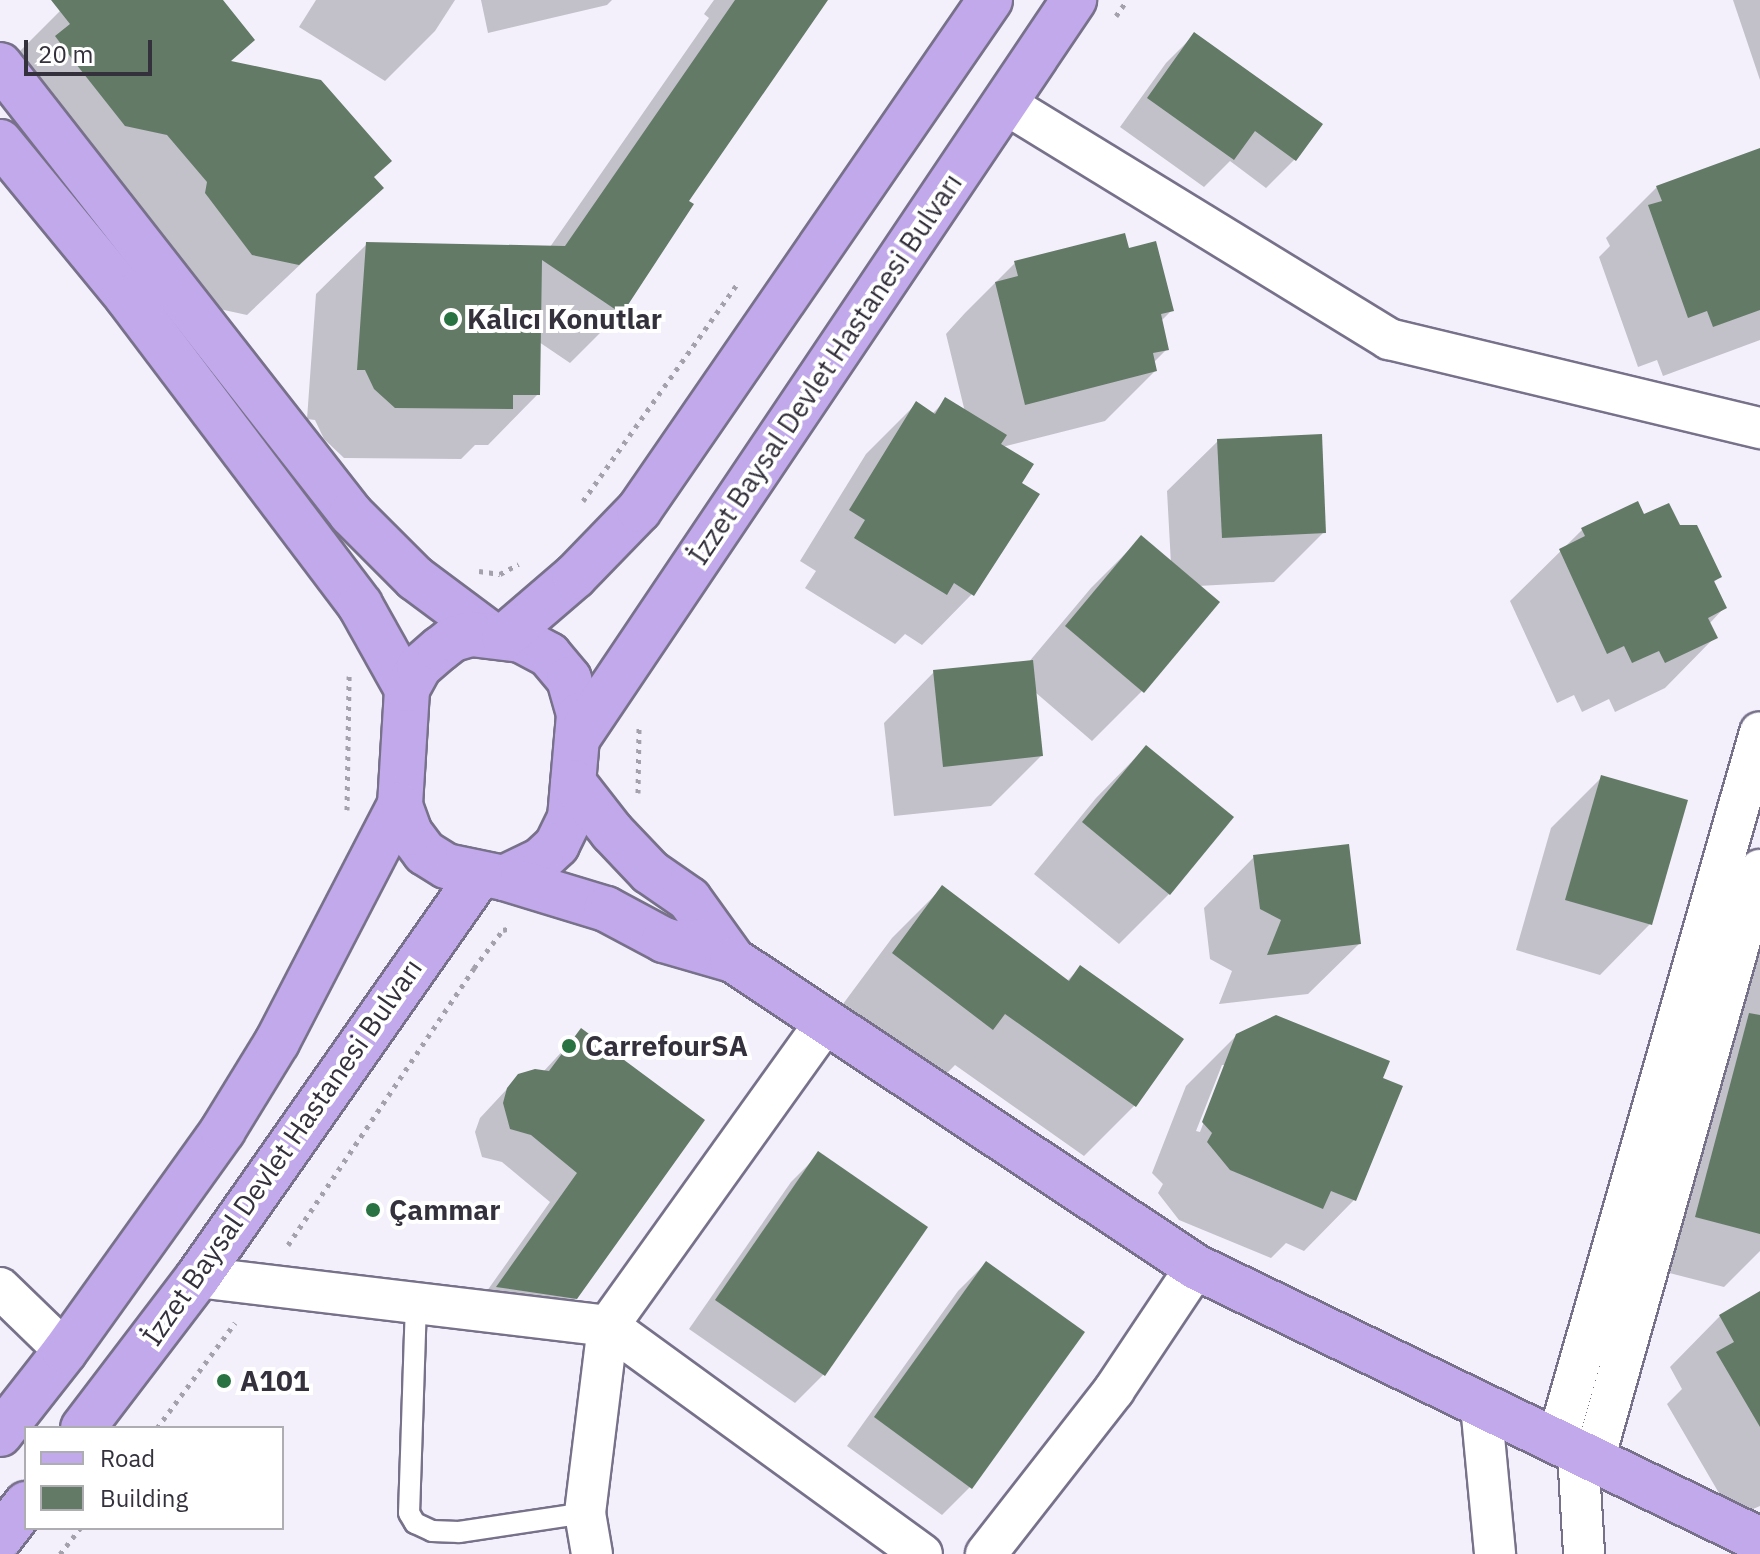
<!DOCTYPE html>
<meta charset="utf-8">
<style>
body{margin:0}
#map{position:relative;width:1760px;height:1554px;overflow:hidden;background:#f3f0fc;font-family:"IBM Plex Sans",sans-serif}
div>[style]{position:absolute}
.shadow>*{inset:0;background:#0003}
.building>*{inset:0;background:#637a67}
.path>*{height:5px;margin-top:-2.5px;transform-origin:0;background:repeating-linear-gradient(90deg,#a4a1ac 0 4px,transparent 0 10px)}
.roads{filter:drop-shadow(2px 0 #78718a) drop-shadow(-2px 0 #78718a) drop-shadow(0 2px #78718a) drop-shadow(0 -2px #78718a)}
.lane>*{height:20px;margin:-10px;padding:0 10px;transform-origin:10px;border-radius:10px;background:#fff}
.street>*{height:40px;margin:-20px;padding:0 20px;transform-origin:20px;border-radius:20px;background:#fff}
.primary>*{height:44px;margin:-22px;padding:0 22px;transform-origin:22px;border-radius:22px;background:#c1a9eb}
.dots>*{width:22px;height:22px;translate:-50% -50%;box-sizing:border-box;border:4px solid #fff;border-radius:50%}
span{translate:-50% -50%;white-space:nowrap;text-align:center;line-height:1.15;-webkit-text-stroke:8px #fff;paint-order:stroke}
.poi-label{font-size:28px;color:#34313c;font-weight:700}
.left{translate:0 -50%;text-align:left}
.street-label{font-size:28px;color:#34313c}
.legend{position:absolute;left:24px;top:1426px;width:260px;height:104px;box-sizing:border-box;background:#fff;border:2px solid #aeadb1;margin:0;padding:10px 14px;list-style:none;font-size:24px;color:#34313c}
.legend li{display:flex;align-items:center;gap:16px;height:40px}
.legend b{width:40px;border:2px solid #aeadb1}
.scale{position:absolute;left:24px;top:40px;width:128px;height:36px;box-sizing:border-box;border:4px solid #34313c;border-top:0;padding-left:10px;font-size:24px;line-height:28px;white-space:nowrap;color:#34313c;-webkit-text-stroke:6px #fff;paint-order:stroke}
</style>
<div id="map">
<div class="shadow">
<div style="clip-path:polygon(77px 0,220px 0,229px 62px,381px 188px,247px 315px,201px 305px,10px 61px,60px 11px)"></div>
<div style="clip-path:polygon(316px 0,455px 0,435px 31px,385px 81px,299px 27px)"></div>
<div style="clip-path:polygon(481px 0,612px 0,607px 5px,488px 33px)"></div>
<div style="clip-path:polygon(714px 0,822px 0,686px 202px,621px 312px,570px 363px,539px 342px,538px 394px,488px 445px,475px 445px,461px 459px,344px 458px,324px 439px,315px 420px,307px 419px,316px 294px,367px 244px,550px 247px,709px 18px,704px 14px)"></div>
<div style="clip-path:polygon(1733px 0,1760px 0,1760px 80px)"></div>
<div style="clip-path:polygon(1194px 35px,1295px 159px,1266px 188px,1230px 161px,1204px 187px,1120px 127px,1166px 63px)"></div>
<div style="clip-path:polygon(1760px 150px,1760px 340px,1663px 376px,1657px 360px,1638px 367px,1599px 257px,1610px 246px,1606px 238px,1657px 187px)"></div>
<div style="clip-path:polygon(1127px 251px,1172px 310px,1161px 321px,1167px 349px,1153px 363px,1155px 371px,1105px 421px,1002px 447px,1020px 484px,972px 594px,922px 645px,905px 634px,895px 644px,805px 588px,816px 571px,800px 561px,866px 454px,916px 404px,932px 414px,946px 400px,965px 412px,946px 334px,965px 313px,1015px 263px)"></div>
<div style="clip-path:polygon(1218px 441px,1324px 532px,1274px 582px,1198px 586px,1142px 691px,1092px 741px,1035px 692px,1041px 756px,991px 806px,894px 816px,884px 723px,934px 672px,1028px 663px,1091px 588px,1141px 538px,1171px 564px,1167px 491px)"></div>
<div style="clip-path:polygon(1642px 517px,1678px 527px,1720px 576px,1713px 583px,1724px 608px,1709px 624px,1715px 637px,1665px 688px,1615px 712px,1609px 699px,1582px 712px,1574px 695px,1557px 703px,1510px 601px,1582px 530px)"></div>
<div style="clip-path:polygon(1146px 747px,1169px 894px,1119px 944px,1034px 874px,1096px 798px)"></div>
<div style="clip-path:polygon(1602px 777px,1650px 924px,1600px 975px,1516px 950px,1551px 828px)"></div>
<div style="clip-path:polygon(1254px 857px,1359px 944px,1308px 994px,1219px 1004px,1232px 971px,1210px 959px,1204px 908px)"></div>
<div style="clip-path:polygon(1760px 858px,1760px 1251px,1724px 1287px,1646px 1267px)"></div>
<div style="clip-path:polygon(942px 888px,1066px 982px,1080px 968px,1182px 1040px,1134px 1106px,1084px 1156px,955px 1065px,941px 1079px,843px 1004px,892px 938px)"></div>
<div style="clip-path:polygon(581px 1031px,576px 1298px,547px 1326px,470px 1315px,550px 1202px,502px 1162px,482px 1157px,475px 1132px,480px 1118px,519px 1076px,543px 1072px)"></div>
<div style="clip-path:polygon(evenodd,1237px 1035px,1401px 1087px,1354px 1200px,1304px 1251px,1286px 1243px,1271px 1258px,1179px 1220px,1158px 1193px,1163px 1184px,1152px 1173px,1186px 1086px,1237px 1035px,1222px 1065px,1226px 1065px,1200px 1132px,1196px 1131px,1222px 1065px)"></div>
<div style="clip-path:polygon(819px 1154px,925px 1228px,823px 1375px,795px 1403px,689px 1329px,791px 1182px)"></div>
<div style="clip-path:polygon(986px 1263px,970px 1487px,942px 1515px,847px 1446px,958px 1291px)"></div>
<div style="clip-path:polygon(1760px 1293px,1760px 1506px,1753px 1509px,1723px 1500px,1667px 1404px,1682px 1389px,1670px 1367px,1720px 1316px)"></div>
</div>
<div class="building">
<div style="clip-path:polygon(51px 0,223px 0,255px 40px,231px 61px,321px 80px,392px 161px,374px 177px,384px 188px,299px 265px,252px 255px,205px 193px,207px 182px,167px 135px,125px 126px,76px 64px,55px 36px,70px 24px)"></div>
<div style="clip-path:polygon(735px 0,828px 0,689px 201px,694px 204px,622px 314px,542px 260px,540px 395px,513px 395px,513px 409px,395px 408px,374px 389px,365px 370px,357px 370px,366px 242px,565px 246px)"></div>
<div style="clip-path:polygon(1194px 32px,1323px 124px,1296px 161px,1255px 131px,1234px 160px,1147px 98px)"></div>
<div style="clip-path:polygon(1760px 148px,1760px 310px,1713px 327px,1707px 311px,1688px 318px,1648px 205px,1662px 201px,1656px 186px)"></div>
<div style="clip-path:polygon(1125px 233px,1129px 248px,1156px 241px,1174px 311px,1161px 314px,1169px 350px,1153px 353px,1157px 371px,1025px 405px,995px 282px,1018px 276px,1014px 261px)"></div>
<div style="clip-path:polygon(945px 397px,1007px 435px,1001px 444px,1034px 464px,1022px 483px,1040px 494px,974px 596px,954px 583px,947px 595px,854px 538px,865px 520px,849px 510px,916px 401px,935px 414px)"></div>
<div style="clip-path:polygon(1322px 434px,1326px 533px,1222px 538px,1217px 439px)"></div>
<div style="clip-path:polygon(1638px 501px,1644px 514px,1669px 503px,1680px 525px,1697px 525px,1722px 577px,1714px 581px,1727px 608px,1708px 618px,1718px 638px,1665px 663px,1659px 651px,1632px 663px,1624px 646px,1607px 654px,1559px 549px,1585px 536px,1581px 528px)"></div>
<div style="clip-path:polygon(1141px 535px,1220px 602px,1144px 693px,1065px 626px)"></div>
<div style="clip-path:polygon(1033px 660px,1043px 756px,943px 767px,933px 670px)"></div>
<div style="clip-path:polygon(1146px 745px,1234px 817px,1170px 895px,1082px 822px)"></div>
<div style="clip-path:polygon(1601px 775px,1688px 800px,1652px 925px,1565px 900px)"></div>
<div style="clip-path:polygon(1349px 844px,1361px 944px,1267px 955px,1281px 920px,1260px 909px,1253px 855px)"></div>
<div style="clip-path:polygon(942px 885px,1069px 981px,1080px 965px,1184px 1039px,1136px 1107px,1005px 1014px,993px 1030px,892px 953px)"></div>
<div style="clip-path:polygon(1749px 1013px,1760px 1015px,1760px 1234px,1695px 1217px)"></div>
<div style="clip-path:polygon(1276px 1015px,1390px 1061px,1383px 1078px,1403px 1086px,1356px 1201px,1331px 1191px,1323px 1209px,1230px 1170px,1207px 1142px,1212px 1133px,1202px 1122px,1236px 1034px)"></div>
<div style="clip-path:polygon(581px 1028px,705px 1120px,577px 1299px,496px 1287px,577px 1173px,531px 1135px,510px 1129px,503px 1103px,507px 1088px,518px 1074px,535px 1069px,549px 1071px)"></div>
<div style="clip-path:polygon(818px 1151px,928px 1227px,825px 1376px,715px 1300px)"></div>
<div style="clip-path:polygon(986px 1261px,1085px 1332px,972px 1489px,874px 1417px)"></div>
<div style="clip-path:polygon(1760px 1291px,1760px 1427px,1716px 1352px,1734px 1342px,1719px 1315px)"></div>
</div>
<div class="path">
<div style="left:1116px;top:16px;width:19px;rotate:-55deg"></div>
<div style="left:583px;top:501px;width:266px;rotate:-54.6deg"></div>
<div style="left:479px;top:571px;width:21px;rotate:8deg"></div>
<div style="left:500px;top:574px;width:21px;rotate:-28deg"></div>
<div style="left:638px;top:793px;width:66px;rotate:-89.1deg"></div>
<div style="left:347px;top:810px;width:134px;rotate:-89.1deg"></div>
<div style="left:288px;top:1245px;width:334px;rotate:-56.1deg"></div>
<div style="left:474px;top:968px;width:48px;rotate:-52.7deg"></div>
<div style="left:503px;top:930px;width:8px;rotate:-14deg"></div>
<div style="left:157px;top:1428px;width:131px;rotate:-53.4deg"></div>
<div style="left:60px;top:1554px;width:33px;rotate:-52deg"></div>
</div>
<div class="roads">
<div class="lane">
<div style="left:416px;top:1303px;width:210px;rotate:91.9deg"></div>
<div style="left:409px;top:1513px;width:12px;rotate:59deg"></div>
<div style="left:415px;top:1523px;width:19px;rotate:25deg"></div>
<div style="left:432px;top:1531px;width:27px;rotate:2deg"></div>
<div style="left:459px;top:1532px;width:127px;rotate:-8.6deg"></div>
</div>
<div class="street">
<div style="left:1004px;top:103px;width:452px;rotate:31.5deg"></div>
<div style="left:1389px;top:339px;width:382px;rotate:13.5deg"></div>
<div style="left:198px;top:1277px;width:413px;rotate:6.8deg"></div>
<div style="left:608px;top:1326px;width:388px;rotate:36deg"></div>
<div style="left:0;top:1288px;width:91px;rotate:44.1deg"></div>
<div style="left:1481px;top:1405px;width:150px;rotate:84.6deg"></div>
<div style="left:1557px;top:1442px;width:738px;rotate:-74.04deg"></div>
<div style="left:1578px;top:1452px;width:102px;rotate:86.6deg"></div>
<div style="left:1594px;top:1460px;width:613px;rotate:-74.29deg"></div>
<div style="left:592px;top:1554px;width:42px;rotate:-99.7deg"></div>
<div style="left:585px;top:1513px;width:188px;rotate:-83deg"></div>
<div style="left:608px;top:1326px;width:375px;rotate:-54.4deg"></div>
<div style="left:986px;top:1554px;width:208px;rotate:-52deg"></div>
<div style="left:1114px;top:1390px;width:148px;rotate:-56.3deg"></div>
</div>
<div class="primary">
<div style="left:0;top:65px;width:570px;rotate:51.98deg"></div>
<div style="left:351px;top:514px;width:91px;rotate:45deg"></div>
<div style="left:415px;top:578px;width:94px;rotate:36.7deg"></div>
<div style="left:0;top:142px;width:202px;rotate:50.6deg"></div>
<div style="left:128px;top:298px;width:385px;rotate:52.9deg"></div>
<div style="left:360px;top:605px;width:96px;rotate:60.8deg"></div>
<div style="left:471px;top:634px;width:50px;rotate:6.8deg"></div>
<div style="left:521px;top:640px;width:32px;rotate:28deg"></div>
<div style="left:549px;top:655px;width:31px;rotate:50deg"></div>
<div style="left:569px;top:679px;width:37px;rotate:74deg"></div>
<div style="left:579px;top:715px;width:103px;rotate:95deg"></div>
<div style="left:570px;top:818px;width:30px;rotate:116deg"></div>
<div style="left:557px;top:845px;width:22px;rotate:137deg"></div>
<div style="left:541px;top:860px;width:41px;rotate:154.1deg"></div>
<div style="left:504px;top:878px;width:59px;rotate:-168.3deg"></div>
<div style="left:446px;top:866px;width:25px;rotate:-148deg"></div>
<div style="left:425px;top:853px;width:25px;rotate:-127deg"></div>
<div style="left:410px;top:833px;width:30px;rotate:-110deg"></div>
<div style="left:400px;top:805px;width:116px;rotate:-86.5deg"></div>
<div style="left:407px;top:689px;width:25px;rotate:-61deg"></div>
<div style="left:419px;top:667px;width:28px;rotate:-41deg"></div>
<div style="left:440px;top:649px;width:16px;rotate:-38deg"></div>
<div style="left:453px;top:639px;width:19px;rotate:-16deg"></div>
<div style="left:504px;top:637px;width:94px;rotate:-40.7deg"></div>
<div style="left:575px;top:576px;width:92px;rotate:-45.9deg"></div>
<div style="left:639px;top:510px;width:619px;rotate:-55.46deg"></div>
<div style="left:577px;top:739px;width:891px;rotate:-56.08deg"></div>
<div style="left:504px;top:878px;width:107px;rotate:16.9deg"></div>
<div style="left:606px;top:909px;width:66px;rotate:28.1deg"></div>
<div style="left:664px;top:940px;width:72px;rotate:16.2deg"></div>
<div style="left:733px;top:960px;width:75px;rotate:-125.8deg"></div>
<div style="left:689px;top:899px;width:47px;rotate:-145.3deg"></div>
<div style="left:650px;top:872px;width:55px;rotate:-133.5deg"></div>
<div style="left:612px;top:832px;width:63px;rotate:-128deg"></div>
<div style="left:733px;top:960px;width:556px;rotate:33.55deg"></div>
<div style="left:1196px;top:1267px;width:627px;rotate:25.83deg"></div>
<div style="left:83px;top:1428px;width:190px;rotate:-52.7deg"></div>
<div style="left:198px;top:1277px;width:490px;rotate:-55deg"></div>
<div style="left:0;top:1434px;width:105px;rotate:-51.9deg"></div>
<div style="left:65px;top:1351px;width:272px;rotate:-54.4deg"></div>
<div style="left:223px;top:1130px;width:103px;rotate:-58.5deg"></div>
<div style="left:277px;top:1042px;width:267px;rotate:-62.6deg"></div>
<div style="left:0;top:1538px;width:43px;rotate:-52.6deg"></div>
</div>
</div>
<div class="dots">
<div style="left:451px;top:319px;background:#287341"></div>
<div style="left:569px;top:1046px;background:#287341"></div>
<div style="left:373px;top:1210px;background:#287341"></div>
<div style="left:224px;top:1381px;background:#287341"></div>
</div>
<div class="poi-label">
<span class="left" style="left:467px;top:319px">Kalıcı Konutlar</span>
<span class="left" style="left:585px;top:1046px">CarrefourSA</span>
<span class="left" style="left:389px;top:1210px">Çammar</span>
<span class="left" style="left:240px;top:1381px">A101</span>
</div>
<div class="street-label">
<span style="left:825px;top:369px;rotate:-56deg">İzzet Baysal Devlet Hastanesi Bulvarı</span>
<span style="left:282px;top:1152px;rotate:-55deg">İzzet Baysal Devlet Hastanesi Bulvarı</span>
</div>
<ul class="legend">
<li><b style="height:10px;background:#c1a9eb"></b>Road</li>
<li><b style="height:22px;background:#637a67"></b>Building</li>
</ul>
<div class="scale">20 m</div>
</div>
